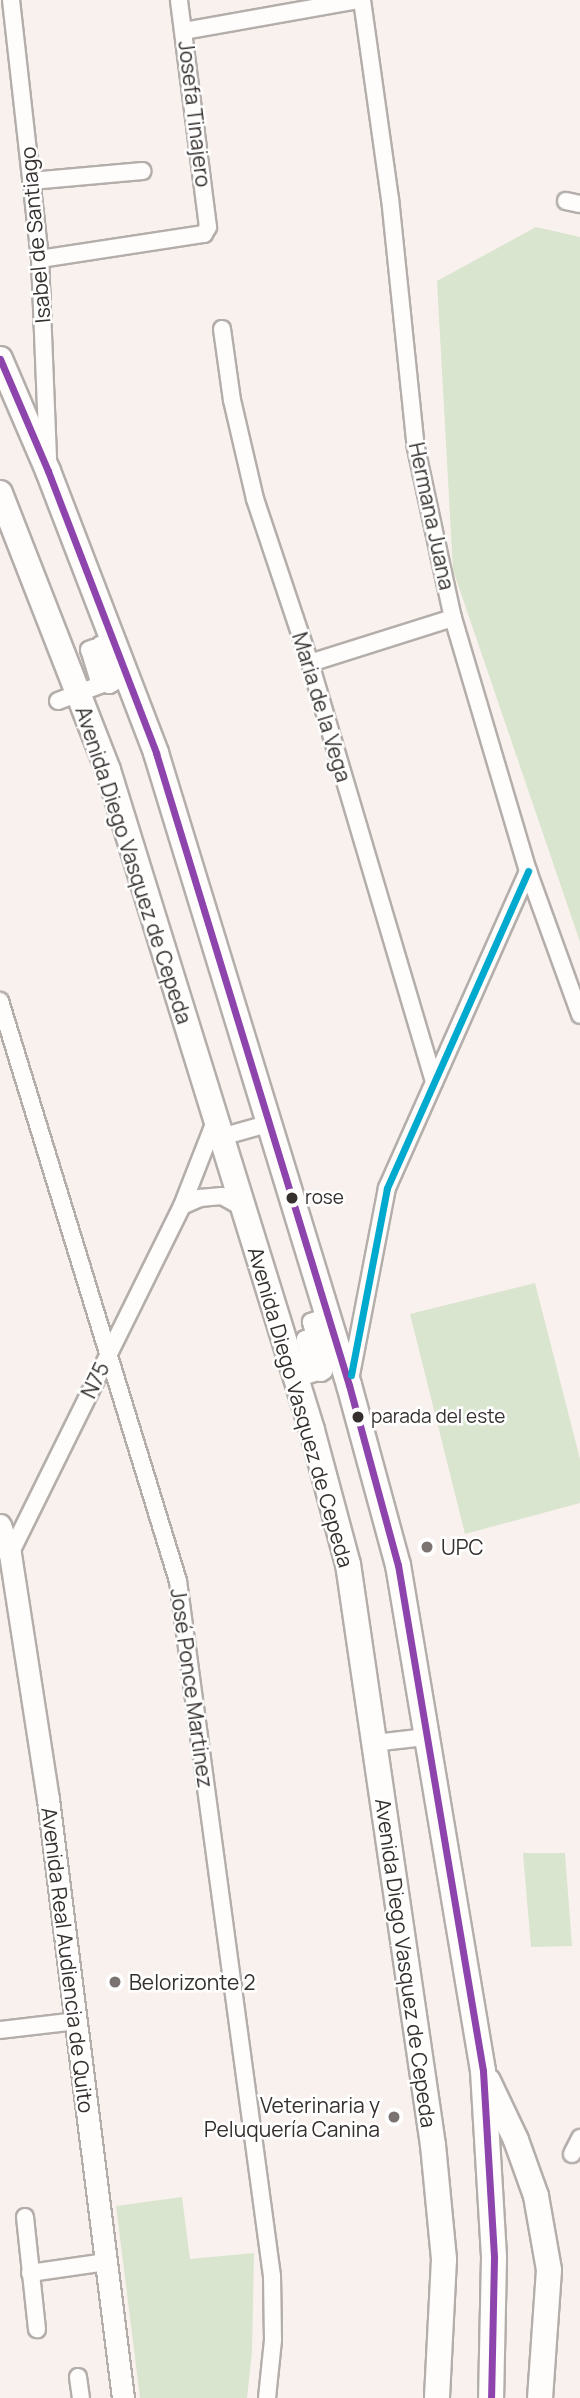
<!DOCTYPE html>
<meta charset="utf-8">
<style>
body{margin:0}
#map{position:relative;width:580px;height:2398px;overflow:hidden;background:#f9f1ee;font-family:Manrope,sans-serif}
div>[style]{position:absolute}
.green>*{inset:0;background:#d9e5ce}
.roads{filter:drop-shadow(2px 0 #b4aeab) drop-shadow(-2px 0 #b4aeab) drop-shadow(0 2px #b4aeab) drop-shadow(0 -2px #b4aeab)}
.street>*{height:16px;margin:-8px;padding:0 8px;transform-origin:8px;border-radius:8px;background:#fefdfc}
.secondary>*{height:21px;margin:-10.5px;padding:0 10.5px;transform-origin:10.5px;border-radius:10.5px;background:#fefdfc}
.primary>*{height:24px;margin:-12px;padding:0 12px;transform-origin:12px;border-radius:12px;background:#fefdfc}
.bus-1>*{height:7px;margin:-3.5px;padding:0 3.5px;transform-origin:3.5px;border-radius:3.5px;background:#8e44ad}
.bus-2>*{height:7px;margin:-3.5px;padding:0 3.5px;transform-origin:3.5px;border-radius:3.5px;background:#00a9ce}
.dots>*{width:19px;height:19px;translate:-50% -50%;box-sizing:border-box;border:4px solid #fff;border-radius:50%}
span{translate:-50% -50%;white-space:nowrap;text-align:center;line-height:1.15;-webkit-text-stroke:5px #fff;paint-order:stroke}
.bus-label{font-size:19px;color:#352f2d}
.left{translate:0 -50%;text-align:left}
.street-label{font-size:21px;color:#352f2d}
.poi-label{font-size:21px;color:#352f2d}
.right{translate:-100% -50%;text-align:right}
</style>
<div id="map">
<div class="green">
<div style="clip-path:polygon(536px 227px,580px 237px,580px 942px,453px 570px,437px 281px)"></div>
<div style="clip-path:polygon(535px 1283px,580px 1459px,580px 1503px,465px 1534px,410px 1314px)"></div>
<div style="clip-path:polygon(523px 1853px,565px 1853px,572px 1946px,531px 1947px)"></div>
<div style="clip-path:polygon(182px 2197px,190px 2259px,254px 2253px,252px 2352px,247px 2398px,140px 2398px,116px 2206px)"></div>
</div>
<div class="roads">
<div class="street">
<div style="left:11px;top:0;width:261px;rotate:83.6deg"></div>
<div style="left:40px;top:259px;width:199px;rotate:87.7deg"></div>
<div style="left:362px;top:0;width:200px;rotate:82deg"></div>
<div style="left:390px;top:198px;width:251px;rotate:84.1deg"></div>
<div style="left:416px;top:448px;width:104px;rotate:77.8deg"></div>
<div style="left:438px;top:550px;width:70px;rotate:77.6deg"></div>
<div style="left:453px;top:618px;width:264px;rotate:73.5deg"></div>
<div style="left:528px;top:871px;width:153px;rotate:70.1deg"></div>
<div style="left:184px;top:31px;width:177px;rotate:-10.1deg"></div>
<div style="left:31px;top:181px;width:112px;rotate:-5.1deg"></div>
<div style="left:566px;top:201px;width:14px;rotate:12deg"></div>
<div style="left:40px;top:259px;width:166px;rotate:-8.7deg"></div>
<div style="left:204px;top:234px;width:8px;rotate:-60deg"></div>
<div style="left:208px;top:227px;width:229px;rotate:-97.3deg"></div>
<div style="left:222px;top:329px;width:72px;rotate:82deg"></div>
<div style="left:232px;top:400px;width:102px;rotate:76.9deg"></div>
<div style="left:255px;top:499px;width:173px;rotate:71.5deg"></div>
<div style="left:310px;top:663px;width:437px;rotate:73.5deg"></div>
<div style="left:310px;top:663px;width:150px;rotate:-17.5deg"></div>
<div style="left:58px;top:701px;width:45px;rotate:-20.9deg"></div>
<div style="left:100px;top:685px;width:37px;rotate:-107deg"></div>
<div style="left:89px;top:650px;width:5px;rotate:-22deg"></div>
<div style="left:94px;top:648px;width:40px;rotate:68deg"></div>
<div style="left:109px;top:685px;width:4px;rotate:-27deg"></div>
<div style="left:113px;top:683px;width:40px;rotate:-108.9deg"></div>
<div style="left:100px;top:645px;width:5px;rotate:-22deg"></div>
<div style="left:105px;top:643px;width:18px;rotate:68deg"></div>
<div style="left:0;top:1001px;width:607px;rotate:72.94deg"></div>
<div style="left:178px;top:1581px;width:701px;rotate:82.3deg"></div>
<div style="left:272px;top:2276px;width:64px;rotate:89.1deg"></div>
<div style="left:273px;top:2340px;width:58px;rotate:95.9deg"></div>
<div style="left:221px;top:1137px;width:48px;rotate:-15.8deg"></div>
<div style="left:182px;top:1206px;width:20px;rotate:-24deg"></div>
<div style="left:200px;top:1198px;width:22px;rotate:-5deg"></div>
<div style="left:222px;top:1196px;width:23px;rotate:29deg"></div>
<div style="left:296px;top:1379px;width:19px;rotate:-18deg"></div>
<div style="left:314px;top:1373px;width:35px;rotate:-105deg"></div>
<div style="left:305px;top:1339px;width:4px;rotate:-14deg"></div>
<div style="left:309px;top:1338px;width:37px;rotate:71deg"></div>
<div style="left:321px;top:1373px;width:4px;rotate:-34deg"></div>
<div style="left:324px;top:1371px;width:51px;rotate:-104.9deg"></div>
<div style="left:311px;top:1322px;width:17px;rotate:-21deg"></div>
<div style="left:350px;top:1380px;width:196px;rotate:-79.1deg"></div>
<div style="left:387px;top:1188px;width:347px;rotate:-66deg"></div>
<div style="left:10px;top:1554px;width:388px;rotate:-63.7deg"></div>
<div style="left:182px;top:1206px;width:93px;rotate:-68.7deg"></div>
<div style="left:374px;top:1743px;width:52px;rotate:-6.6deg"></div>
<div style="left:0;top:2030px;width:78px;rotate:-6.7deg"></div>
<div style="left:572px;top:2154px;width:18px;rotate:-63deg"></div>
<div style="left:25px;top:2217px;width:113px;rotate:83.9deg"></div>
<div style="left:30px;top:2273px;width:77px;rotate:-8.2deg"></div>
<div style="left:78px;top:2377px;width:21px;rotate:82deg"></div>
</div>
<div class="secondary">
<div style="left:0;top:1525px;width:31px;rotate:71deg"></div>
<div style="left:10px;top:1554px;width:248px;rotate:81.2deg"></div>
<div style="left:48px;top:1799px;width:604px;rotate:82.86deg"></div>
</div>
<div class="primary">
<div style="left:0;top:359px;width:122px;rotate:66.8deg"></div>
<div style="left:48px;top:471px;width:302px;rotate:69deg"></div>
<div style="left:156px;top:753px;width:661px;rotate:73.02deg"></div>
<div style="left:349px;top:1385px;width:187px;rotate:74.8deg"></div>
<div style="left:398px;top:1565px;width:513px;rotate:80.46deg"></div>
<div style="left:483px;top:2071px;width:187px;rotate:86.6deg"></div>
<div style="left:494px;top:2258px;width:140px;rotate:91.2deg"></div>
<div style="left:0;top:493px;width:297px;rotate:68.7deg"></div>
<div style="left:108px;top:770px;width:691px;rotate:72.82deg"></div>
<div style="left:312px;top:1430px;width:139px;rotate:75deg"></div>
<div style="left:348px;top:1564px;width:587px;rotate:81.68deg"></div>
<div style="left:433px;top:2145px;width:115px;rotate:84.5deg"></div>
<div style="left:444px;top:2259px;width:139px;rotate:92.9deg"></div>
<div style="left:488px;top:2081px;width:65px;rotate:64.6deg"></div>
<div style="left:516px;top:2140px;width:59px;rotate:70.3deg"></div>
<div style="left:536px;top:2196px;width:75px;rotate:80deg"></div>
<div style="left:549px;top:2270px;width:128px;rotate:94deg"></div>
</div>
</div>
<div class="bus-1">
<div style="left:0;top:359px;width:122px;rotate:66.8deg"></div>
<div style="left:48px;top:471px;width:302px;rotate:69deg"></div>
<div style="left:156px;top:753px;width:661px;rotate:73.02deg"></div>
<div style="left:349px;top:1385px;width:187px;rotate:74.8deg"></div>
<div style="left:398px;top:1565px;width:513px;rotate:80.46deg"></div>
<div style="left:483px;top:2071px;width:187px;rotate:86.6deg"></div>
<div style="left:494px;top:2258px;width:140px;rotate:91.2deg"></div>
</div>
<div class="bus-2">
<div style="left:351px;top:1375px;width:190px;rotate:-79.1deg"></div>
<div style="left:387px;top:1188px;width:347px;rotate:-66deg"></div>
</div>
<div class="dots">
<div style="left:292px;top:1198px;background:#352f2d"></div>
<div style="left:358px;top:1417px;background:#352f2d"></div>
<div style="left:427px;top:1547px;background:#7a7371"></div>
<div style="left:115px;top:1982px;background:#7a7371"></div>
<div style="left:394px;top:2117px;background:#7a7371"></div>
</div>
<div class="bus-label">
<span class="left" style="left:305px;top:1198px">rose</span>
<span class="left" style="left:371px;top:1417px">parada del este</span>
</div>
<div class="street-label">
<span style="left:195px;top:114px;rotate:83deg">Josefa Tinajero</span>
<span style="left:35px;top:235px;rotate:-95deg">Isabel de Santiago</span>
<span style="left:432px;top:516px;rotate:78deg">Hermana Juana</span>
<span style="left:322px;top:707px;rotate:73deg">Maria de la Vega</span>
<span style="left:134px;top:865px;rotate:72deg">Avenida Diego Vasquez de Cepeda</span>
<span style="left:95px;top:1380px;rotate:-64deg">N75</span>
<span style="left:301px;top:1407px;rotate:74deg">Avenida Diego Vasquez de Cepeda</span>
<span style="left:192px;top:1688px;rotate:82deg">José Ponce Martinez</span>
<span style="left:68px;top:1960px;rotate:83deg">Avenida Real Audiencia de Quito</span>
<span style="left:406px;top:1963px;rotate:82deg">Avenida Diego Vasquez de Cepeda</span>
</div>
<div class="poi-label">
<span class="left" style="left:441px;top:1547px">UPC</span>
<span class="left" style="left:129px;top:1982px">Belorizonte 2</span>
<span class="right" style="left:380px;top:2117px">Veterinaria y<br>Peluquería Canina</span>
</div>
</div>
